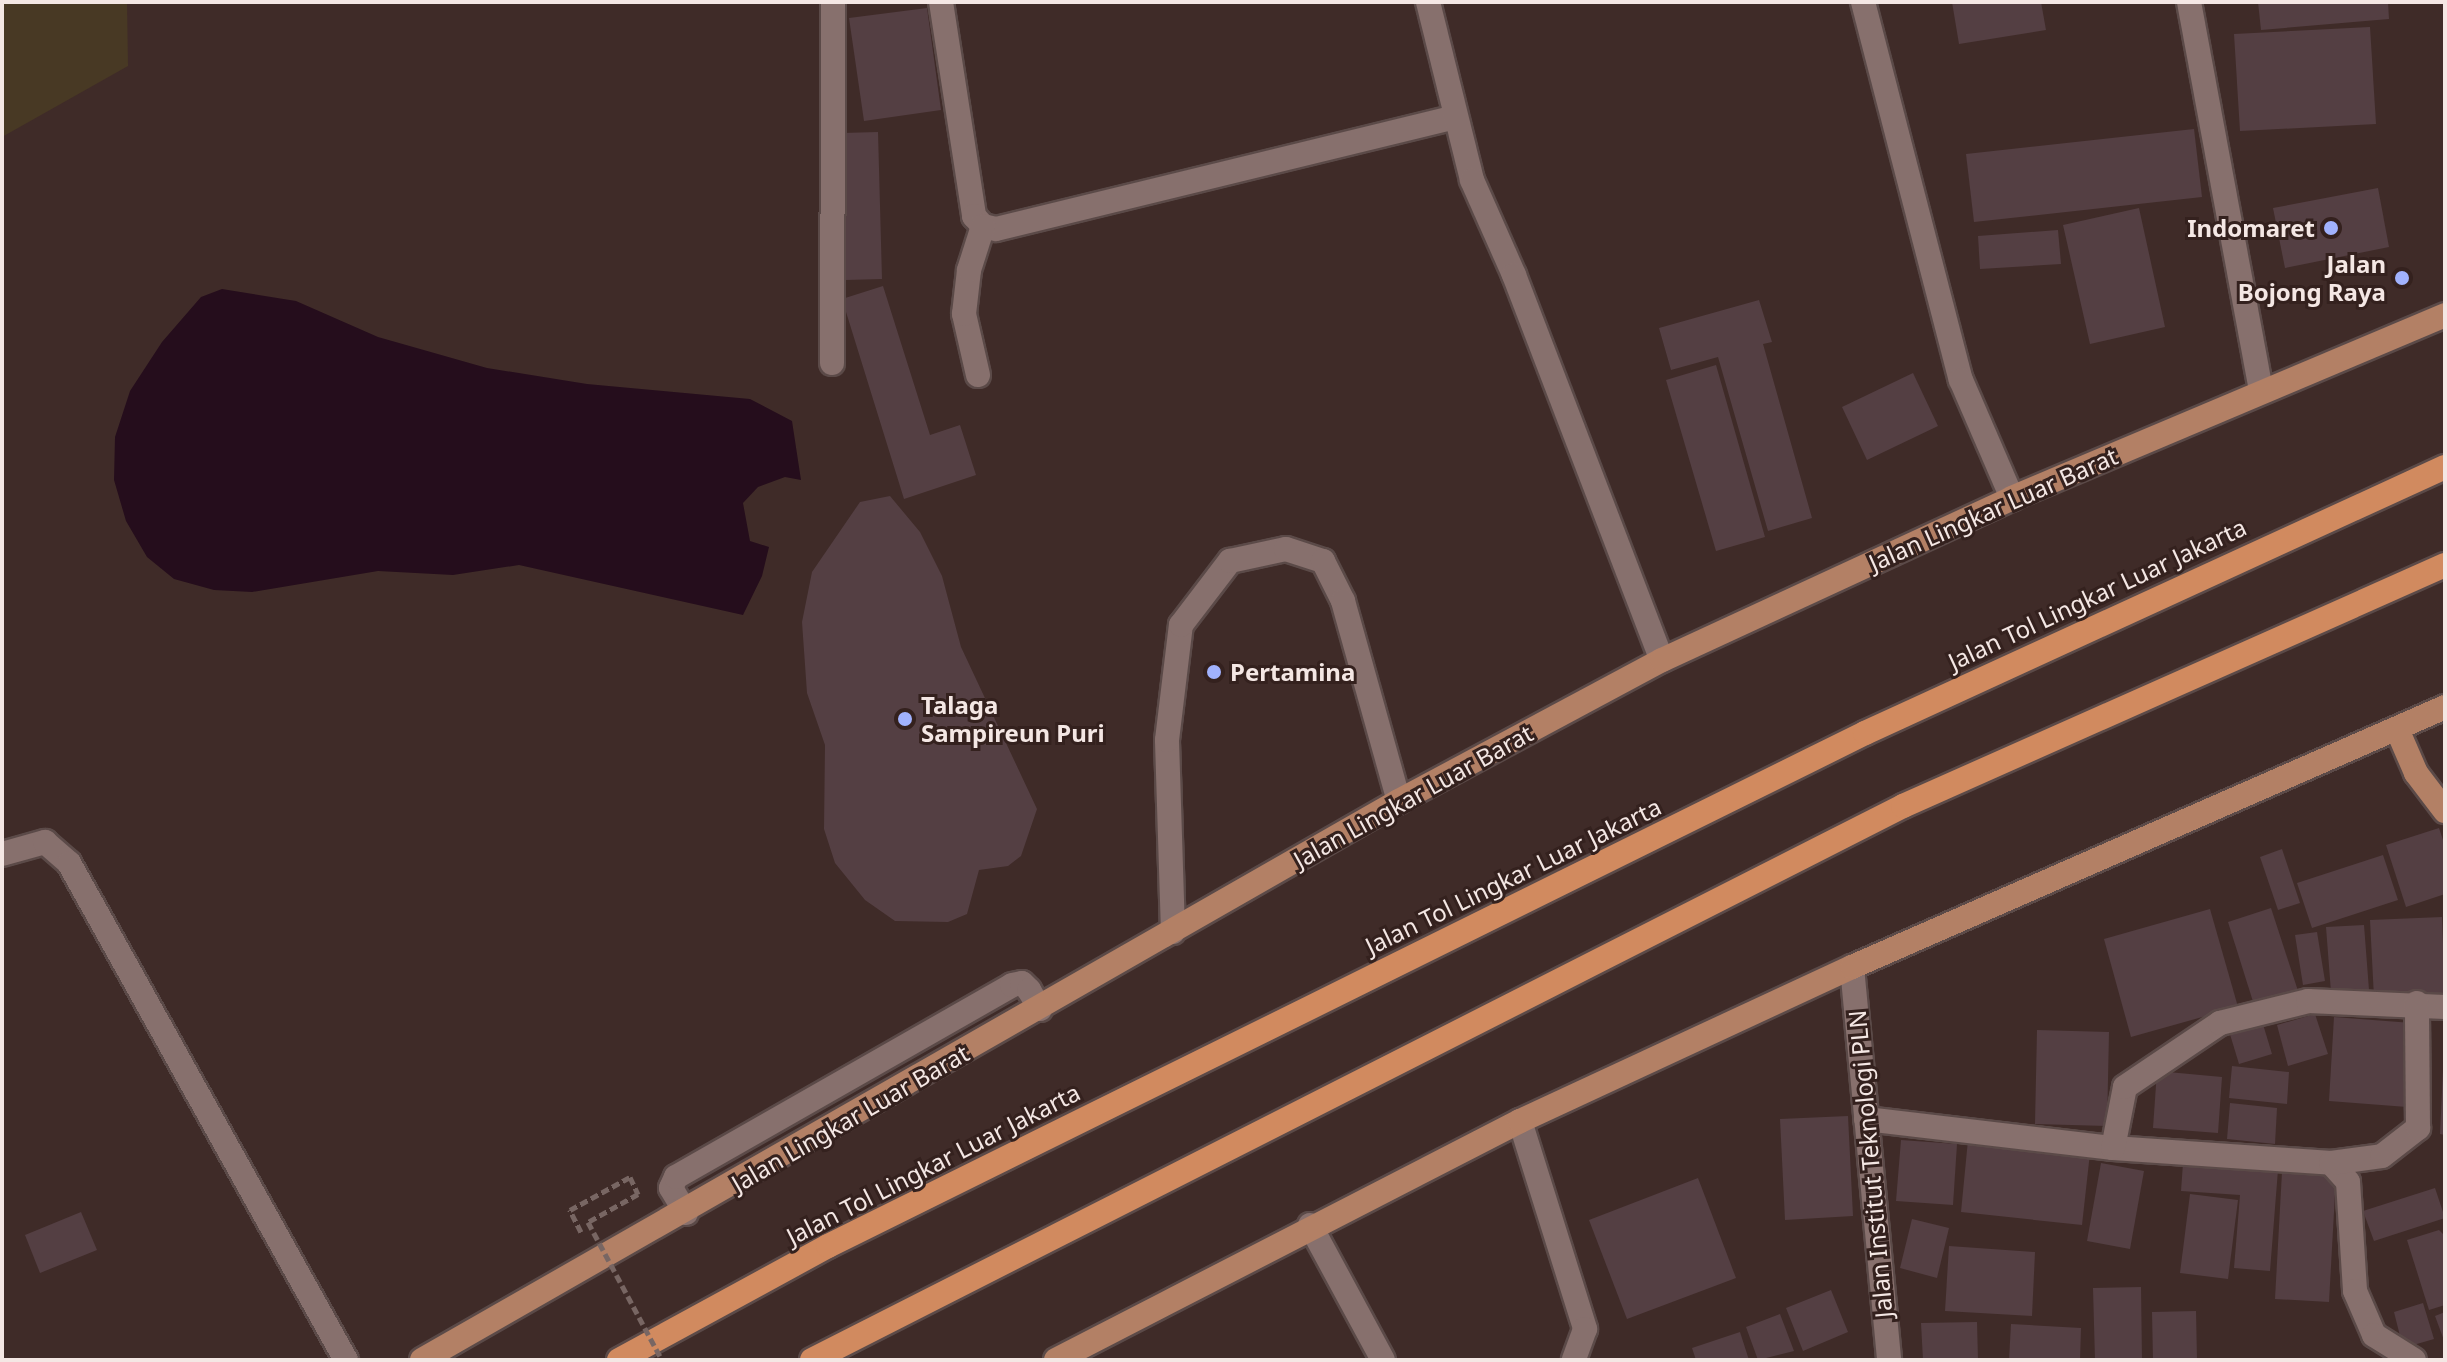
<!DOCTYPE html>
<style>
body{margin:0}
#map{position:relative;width:2447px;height:1362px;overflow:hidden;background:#3f2b28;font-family:"Noto Sans",sans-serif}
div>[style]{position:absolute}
.green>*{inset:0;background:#483924}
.water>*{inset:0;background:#250d1c}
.building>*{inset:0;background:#543f43}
.path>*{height:5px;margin-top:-2.5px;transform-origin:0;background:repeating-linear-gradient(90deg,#786663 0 8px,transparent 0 12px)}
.roads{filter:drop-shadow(2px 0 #5b4a48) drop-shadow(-2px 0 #5b4a48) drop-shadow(0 2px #5b4a48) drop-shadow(0 -2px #5b4a48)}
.minor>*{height:24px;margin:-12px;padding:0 12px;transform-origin:12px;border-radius:12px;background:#87706d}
.major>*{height:24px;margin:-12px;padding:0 12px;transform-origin:12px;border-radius:12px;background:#b38065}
.highway>*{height:24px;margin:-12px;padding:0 12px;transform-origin:12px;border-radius:12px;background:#d18a5f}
.path-bridge>*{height:5px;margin-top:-2.5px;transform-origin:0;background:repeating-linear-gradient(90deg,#786663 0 8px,transparent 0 12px)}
.dots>*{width:22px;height:22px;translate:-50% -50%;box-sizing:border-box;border:4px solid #34211e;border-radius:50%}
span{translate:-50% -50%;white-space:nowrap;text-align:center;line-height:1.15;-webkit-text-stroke:6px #34211e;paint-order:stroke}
.poi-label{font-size:24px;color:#f4e7e4;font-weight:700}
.right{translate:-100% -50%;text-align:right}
.left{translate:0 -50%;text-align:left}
.street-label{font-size:24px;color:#f4e7e4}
.frame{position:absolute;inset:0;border:4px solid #f4e7e4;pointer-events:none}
</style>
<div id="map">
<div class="green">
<div style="clip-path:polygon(2px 2px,127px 2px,128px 66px,2px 137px)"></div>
</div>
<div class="water">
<div style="clip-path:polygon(222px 289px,296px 301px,378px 337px,487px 368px,587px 384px,750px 399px,792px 421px,801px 480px,785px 477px,758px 487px,743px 503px,750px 541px,769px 547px,762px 576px,743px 615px,519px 565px,453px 575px,378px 571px,252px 592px,214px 590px,174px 579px,147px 557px,126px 521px,114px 480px,115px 437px,130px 391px,162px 342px,201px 297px)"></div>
</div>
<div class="building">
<div style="clip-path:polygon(1952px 2px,2041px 2px,2046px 30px,1959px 44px)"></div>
<div style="clip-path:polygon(2258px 2px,2388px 2px,2389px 19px,2261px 30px)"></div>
<div style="clip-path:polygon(927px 8px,941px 110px,864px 121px,849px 18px)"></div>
<div style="clip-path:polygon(2370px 27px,2376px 124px,2240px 131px,2234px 34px)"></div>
<div style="clip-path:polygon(2194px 129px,2202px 197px,1974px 222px,1966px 154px)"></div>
<div style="clip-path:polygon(878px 132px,882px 279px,846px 280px,842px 133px)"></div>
<div style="clip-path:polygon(2378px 188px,2389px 247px,2285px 268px,2273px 208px)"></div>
<div style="clip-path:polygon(2139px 208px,2165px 327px,2090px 344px,2063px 225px)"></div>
<div style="clip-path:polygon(2058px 230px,2061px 264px,1980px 269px,1978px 236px)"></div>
<div style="clip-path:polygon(883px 286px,930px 435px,960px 425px,976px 475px,904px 499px,842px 299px)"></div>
<div style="clip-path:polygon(1759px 300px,1772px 342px,1763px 344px,1812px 518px,1768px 531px,1718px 357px,1671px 370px,1659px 328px)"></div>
<div style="clip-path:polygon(1716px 365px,1765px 537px,1716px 551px,1666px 380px)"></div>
<div style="clip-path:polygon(1913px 373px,1938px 426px,1867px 460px,1842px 407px)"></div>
<div style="clip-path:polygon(890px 496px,920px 532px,942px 576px,961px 647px,1037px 809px,1021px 856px,1008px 866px,979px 870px,967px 914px,948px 922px,895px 921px,865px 900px,835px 863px,824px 829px,825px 745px,807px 693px,802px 622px,812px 572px,860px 502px)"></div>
<div style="clip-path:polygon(2439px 828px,2445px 846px,2445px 894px,2406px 907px,2386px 845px)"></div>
<div style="clip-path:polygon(2282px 849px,2300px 903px,2278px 910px,2260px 857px)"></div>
<div style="clip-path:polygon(2383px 855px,2398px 900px,2312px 928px,2297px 883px)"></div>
<div style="clip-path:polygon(2271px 908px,2299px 994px,2255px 1008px,2228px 922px)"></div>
<div style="clip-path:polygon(2210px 909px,2238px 1007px,2131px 1037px,2104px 939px)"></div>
<div style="clip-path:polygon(2442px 917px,2445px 995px,2374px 998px,2370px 920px)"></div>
<div style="clip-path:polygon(2364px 925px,2369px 990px,2331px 992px,2326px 927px)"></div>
<div style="clip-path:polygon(2317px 932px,2325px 981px,2303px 985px,2295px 935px)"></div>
<div style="clip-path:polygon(2315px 1014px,2328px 1054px,2288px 1066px,2277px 1025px)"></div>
<div style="clip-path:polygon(2334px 1017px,2412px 1023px,2407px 1107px,2329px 1101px)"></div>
<div style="clip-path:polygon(2262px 1021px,2272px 1054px,2239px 1064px,2229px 1031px)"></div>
<div style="clip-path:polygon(2037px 1030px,2109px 1032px,2107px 1126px,2035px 1124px)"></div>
<div style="clip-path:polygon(2232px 1066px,2289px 1072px,2287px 1104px,2229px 1098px)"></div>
<div style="clip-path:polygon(2443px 1070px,2445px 1070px,2445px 1135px,2440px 1134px)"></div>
<div style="clip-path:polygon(2157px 1071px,2222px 1077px,2218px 1133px,2153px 1128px)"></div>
<div style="clip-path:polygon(2230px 1103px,2277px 1108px,2275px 1144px,2227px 1139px)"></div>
<div style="clip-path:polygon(1848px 1116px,1853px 1216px,1785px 1220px,1780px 1119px)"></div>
<div style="clip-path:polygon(1901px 1140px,1957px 1144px,1953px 1205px,1896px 1201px)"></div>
<div style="clip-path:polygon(1968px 1140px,2090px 1153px,2082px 1225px,1961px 1212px)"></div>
<div style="clip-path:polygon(2101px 1163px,2144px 1171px,2130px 1249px,2087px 1241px)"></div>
<div style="clip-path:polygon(2183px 1163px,2278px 1170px,2270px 1271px,2234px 1268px,2240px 1195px,2181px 1191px)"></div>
<div style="clip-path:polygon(2282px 1172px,2336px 1176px,2329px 1302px,2275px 1299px)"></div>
<div style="clip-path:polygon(1698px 1178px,1736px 1278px,1627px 1319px,1589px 1220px)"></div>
<div style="clip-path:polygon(2435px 1188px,2445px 1218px,2374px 1241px,2363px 1211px)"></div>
<div style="clip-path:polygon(2190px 1194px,2238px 1200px,2228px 1279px,2180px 1273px)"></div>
<div style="clip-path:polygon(81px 1212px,97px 1250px,40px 1273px,25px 1235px)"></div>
<div style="clip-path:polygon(1912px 1219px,1949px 1228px,1937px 1278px,1900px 1268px)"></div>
<div style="clip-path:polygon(2439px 1230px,2445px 1236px,2445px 1305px,2429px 1310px,2407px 1240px)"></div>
<div style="clip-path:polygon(1949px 1246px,2035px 1252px,2032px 1316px,1945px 1311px)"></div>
<div style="clip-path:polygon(2141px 1287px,2142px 1360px,2095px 1360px,2093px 1288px)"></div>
<div style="clip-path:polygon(1831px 1290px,1848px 1332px,1803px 1351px,1786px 1308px)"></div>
<div style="clip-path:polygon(2423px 1303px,2434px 1339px,2403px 1348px,2394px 1312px)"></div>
<div style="clip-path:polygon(2196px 1311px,2197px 1360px,2153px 1360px,2152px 1312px)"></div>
<div style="clip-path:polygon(2445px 1312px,2445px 1343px,2435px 1316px)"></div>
<div style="clip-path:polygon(1780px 1314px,1794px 1351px,1758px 1360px,1746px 1327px)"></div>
<div style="clip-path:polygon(1977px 1322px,1978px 1360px,1923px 1360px,1921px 1323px)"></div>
<div style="clip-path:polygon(2011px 1324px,2081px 1328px,2080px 1360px,2009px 1360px)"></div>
<div style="clip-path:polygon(1740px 1332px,1749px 1360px,1696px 1360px,1692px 1348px)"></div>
</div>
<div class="path">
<div style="left:581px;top:1232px;width:25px;rotate:-117deg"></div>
<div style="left:570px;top:1210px;width:68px;rotate:-28.8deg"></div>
<div style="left:630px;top:1177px;width:19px;rotate:65deg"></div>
<div style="left:638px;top:1194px;width:57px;rotate:150.8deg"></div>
</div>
<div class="roads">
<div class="minor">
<div style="left:941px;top:2px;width:217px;rotate:81.2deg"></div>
<div style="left:974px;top:216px;width:13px;rotate:48deg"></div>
<div style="left:983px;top:226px;width:13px;rotate:13deg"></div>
<div style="left:996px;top:229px;width:471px;rotate:-13.7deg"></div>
<div style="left:1428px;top:2px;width:183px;rotate:76.1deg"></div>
<div style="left:1472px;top:180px;width:104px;rotate:66.1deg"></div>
<div style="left:1514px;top:275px;width:412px;rotate:69deg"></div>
<div style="left:1863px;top:2px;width:390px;rotate:75.5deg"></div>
<div style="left:1961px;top:380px;width:129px;rotate:66.6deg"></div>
<div style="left:2189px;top:2px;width:396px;rotate:79.5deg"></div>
<div style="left:832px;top:363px;width:361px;rotate:-89.8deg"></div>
<div style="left:978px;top:375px;width:63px;rotate:-102.9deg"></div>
<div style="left:964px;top:314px;width:44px;rotate:-83.5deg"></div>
<div style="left:969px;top:270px;width:46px;rotate:-72.3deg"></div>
<div style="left:2px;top:854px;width:45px;rotate:-15.6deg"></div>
<div style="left:45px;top:842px;width:32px;rotate:41deg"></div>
<div style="left:69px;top:863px;width:569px;rotate:60.87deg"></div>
<div style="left:1173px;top:932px;width:192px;rotate:-91.8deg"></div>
<div style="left:1167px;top:740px;width:116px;rotate:-83.1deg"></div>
<div style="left:1181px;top:625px;width:81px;rotate:-52.6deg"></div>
<div style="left:1230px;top:561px;width:57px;rotate:-12.1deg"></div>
<div style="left:1286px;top:549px;width:39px;rotate:18deg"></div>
<div style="left:1323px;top:561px;width:45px;rotate:63.4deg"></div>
<div style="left:1343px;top:601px;width:208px;rotate:74.4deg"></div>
<div style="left:1852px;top:967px;width:395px;rotate:84.6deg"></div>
<div style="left:1866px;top:1119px;width:249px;rotate:6.7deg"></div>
<div style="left:2113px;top:1148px;width:219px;rotate:3.9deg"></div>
<div style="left:2331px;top:1163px;width:25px;rotate:48deg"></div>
<div style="left:2348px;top:1182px;width:109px;rotate:86.3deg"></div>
<div style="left:2355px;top:1291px;width:48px;rotate:66.6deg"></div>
<div style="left:2374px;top:1335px;width:47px;rotate:32deg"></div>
<div style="left:1520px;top:1121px;width:218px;rotate:72.6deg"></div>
<div style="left:1585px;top:1329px;width:33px;rotate:110deg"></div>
<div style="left:2113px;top:1148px;width:62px;rotate:-78.9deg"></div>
<div style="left:2125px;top:1087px;width:115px;rotate:-34deg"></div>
<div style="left:2220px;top:1023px;width:91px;rotate:-14deg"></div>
<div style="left:2308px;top:1001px;width:137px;rotate:2.5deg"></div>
<div style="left:2331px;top:1163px;width:51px;rotate:-7.8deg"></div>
<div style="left:2382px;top:1156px;width:46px;rotate:-37.9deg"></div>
<div style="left:2418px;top:1128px;width:125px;rotate:-90.5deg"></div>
<div style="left:686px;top:1213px;width:29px;rotate:-121deg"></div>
<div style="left:671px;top:1188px;width:12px;rotate:-66deg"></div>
<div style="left:676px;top:1177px;width:387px;rotate:-29.7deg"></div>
<div style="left:1012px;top:985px;width:10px;rotate:-11deg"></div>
<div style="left:1022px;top:983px;width:10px;rotate:45deg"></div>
<div style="left:1029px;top:990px;width:22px;rotate:60deg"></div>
<div style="left:1310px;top:1225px;width:153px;rotate:61.6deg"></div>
</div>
<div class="major">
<div style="left:2397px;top:729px;width:48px;rotate:66.6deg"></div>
<div style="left:2416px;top:773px;width:48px;rotate:52.7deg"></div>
<div style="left:422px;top:1360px;width:1126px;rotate:-29.78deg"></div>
<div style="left:1399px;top:801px;width:298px;rotate:-28.2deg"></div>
<div style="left:1662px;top:660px;width:386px;rotate:-24.8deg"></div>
<div style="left:2012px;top:498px;width:470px;rotate:-22.9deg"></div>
<div style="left:1056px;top:1360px;width:522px;rotate:-27.25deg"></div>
<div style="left:1520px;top:1121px;width:366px;rotate:-24.9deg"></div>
<div style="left:1852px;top:967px;width:647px;rotate:-23.67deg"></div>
</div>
<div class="highway">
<div style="left:619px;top:1360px;width:238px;rotate:-28.6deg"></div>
<div style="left:828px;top:1246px;width:1157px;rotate:-26.32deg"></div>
<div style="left:1865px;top:733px;width:638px;rotate:-24.64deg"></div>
<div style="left:812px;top:1360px;width:1224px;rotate:-26.92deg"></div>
<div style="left:1903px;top:806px;width:593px;rotate:-23.97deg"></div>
</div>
</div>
<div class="path-bridge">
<div style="left:588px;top:1222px;width:157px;rotate:61.8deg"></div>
</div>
<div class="dots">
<div style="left:2331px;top:228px;background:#a1b2fd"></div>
<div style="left:2402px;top:278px;background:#a1b2fd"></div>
<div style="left:1214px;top:672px;background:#a1b2fd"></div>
<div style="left:905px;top:719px;background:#a1b2fd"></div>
</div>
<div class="poi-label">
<span class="right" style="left:2315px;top:228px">Indomaret</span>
<span class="right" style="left:2386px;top:278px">Jalan<br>Bojong Raya</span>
<span class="left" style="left:1230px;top:672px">Pertamina</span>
<span class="left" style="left:921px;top:719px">Talaga<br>Sampireun Puri</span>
</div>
<div class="street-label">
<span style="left:1993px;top:509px;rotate:-24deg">Jalan Lingkar Luar Barat</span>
<span style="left:2097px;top:594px;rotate:-25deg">Jalan Tol Lingkar Luar Jakarta</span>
<span style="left:1413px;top:796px;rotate:-29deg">Jalan Lingkar Luar Barat</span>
<span style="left:1513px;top:876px;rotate:-26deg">Jalan Tol Lingkar Luar Jakarta</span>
<span style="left:850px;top:1118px;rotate:-30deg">Jalan Lingkar Luar Barat</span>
<span style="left:933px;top:1164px;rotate:-27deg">Jalan Tol Lingkar Luar Jakarta</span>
<span style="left:1870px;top:1164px;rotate:-95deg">Jalan Institut Teknologi PLN</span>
</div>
<div class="frame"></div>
</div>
